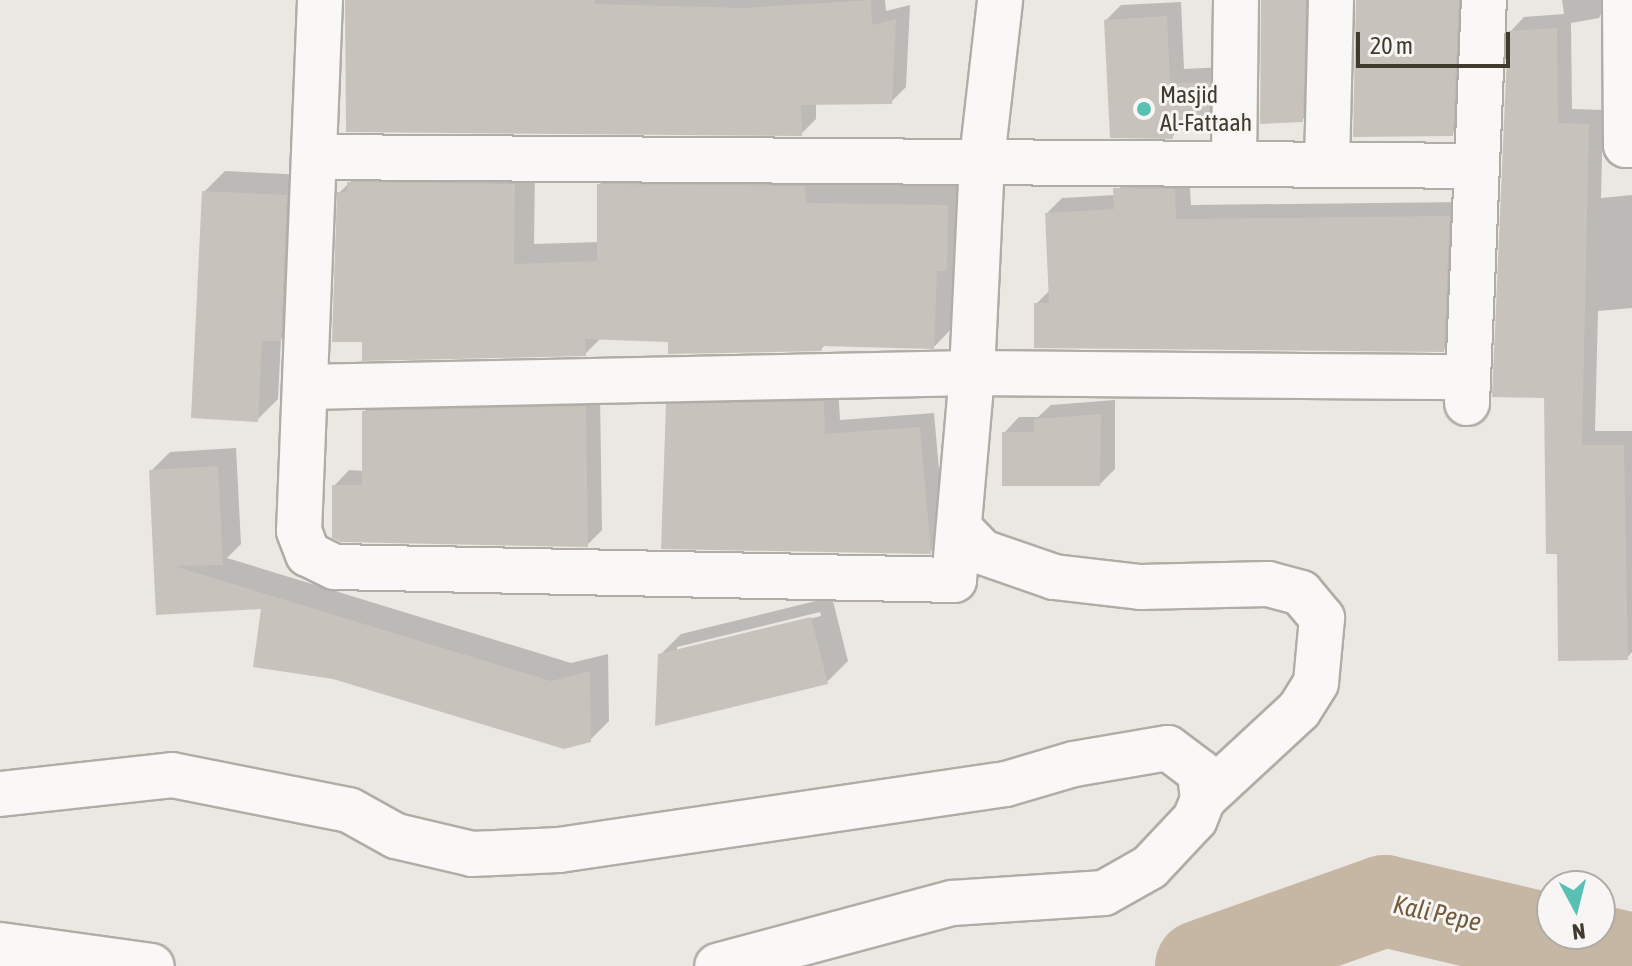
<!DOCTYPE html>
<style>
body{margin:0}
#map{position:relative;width:1632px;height:966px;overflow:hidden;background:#ebe8e4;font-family:"Asap Condensed",sans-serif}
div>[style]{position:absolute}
.shadow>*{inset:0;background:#0003}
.river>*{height:92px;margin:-46px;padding:0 46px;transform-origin:46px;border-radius:46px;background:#c6b7a4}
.building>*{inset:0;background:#c7c3bc}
.roads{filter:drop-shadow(2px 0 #b1ada6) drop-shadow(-2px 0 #b1ada6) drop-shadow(0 2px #b1ada6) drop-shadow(0 -2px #b1ada6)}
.minor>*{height:44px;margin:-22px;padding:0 22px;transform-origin:22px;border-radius:22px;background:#f9f8f7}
.dots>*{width:22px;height:22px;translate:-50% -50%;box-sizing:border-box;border:4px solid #f8f6f4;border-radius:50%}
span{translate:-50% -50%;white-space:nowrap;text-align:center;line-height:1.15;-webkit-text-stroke:6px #f8f6f4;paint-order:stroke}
.poi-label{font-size:24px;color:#413b2e}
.left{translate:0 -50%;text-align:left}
.water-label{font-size:26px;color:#715b3c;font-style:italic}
.north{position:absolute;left:1536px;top:870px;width:80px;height:80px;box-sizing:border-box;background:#f8f6f4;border:2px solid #afaba5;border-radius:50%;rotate:173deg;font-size:22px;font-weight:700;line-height:32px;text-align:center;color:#413b2e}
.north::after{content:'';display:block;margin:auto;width:28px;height:36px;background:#59c0b4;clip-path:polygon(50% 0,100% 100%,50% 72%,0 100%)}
.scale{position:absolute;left:1356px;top:32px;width:154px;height:36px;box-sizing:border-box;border:4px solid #413b2e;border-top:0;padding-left:10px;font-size:24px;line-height:28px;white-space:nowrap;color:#413b2e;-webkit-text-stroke:6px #f8f6f4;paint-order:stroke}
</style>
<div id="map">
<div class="shadow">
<div style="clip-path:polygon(346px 0,885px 0,886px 11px,910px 5px,906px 87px,891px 102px,816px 103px,816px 119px,801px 134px)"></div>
<div style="clip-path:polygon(1262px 0,1314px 0,1310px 113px,1302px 120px)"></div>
<div style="clip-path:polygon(1356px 0,1474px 0,1468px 119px,1452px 134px)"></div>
<div style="clip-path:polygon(1562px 0,1608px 0,1599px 18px,1571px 23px,1572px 109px,1603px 110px,1601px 198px,1632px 195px,1632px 308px,1598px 311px,1595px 431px,1632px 431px,1632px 652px,1627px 658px,1559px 552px,1510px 32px,1524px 17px,1564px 14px)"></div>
<div style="clip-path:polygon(1181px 2px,1184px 69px,1224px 67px,1224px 109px,1209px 124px,1183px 125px,1172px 137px,1106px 20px,1121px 5px)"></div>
<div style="clip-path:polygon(370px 162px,535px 164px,534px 244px,599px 242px,599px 185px,620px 164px,825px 166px,826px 183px,968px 185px,954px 326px,934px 347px,826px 344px,821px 349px,601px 338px,585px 354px,364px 340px,339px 193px)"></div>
<div style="clip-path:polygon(225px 171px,307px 175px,302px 318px,281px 339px,278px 399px,257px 420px,204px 192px)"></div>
<div style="clip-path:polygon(1130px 174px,1189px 174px,1191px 205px,1464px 202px,1458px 335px,1443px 350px,1036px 304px,1050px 290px,1047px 213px,1062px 198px,1115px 195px)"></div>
<div style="clip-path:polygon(838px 387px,840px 420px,934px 413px,945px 538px,930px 552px,668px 405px,683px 390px)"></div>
<div style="clip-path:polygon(600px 392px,602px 530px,587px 545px,334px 486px,349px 470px,364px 471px,364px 412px,379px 397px)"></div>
<div style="clip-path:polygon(1115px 400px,1115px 469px,1100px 484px,1004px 433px,1019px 417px,1038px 417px,1051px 405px)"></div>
<div style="clip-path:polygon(236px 448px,241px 544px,227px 558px,571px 663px,608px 654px,609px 721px,590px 740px,264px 607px,158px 613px,151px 471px,170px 452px)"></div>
<div style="clip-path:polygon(evenodd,832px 597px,848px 661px,827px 682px,660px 655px,681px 634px,832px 597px,820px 612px,821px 616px,677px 652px,677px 647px,820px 612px)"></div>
</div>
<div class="river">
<div style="left:1201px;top:966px;width:195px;rotate:-19.5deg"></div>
<div style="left:1385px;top:901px;width:254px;rotate:13.2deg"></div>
</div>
<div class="building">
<div style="clip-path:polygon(345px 0,595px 0,595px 4px,744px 8px,871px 0,872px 25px,896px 19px,892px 104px,801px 105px,802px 136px,346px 132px)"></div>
<div style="clip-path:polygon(1261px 0,1306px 0,1303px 122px,1260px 124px)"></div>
<div style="clip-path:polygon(1356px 0,1459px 0,1453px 136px,1353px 137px)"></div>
<div style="clip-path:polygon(1167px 16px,1170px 83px,1210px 82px,1209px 126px,1172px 128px,1173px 139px,1110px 138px,1104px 20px)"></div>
<div style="clip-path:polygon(1557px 28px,1558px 123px,1589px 124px,1582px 445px,1624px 445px,1628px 660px,1558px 661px,1557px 554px,1546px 554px,1544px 398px,1492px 397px,1508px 31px)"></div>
<div style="clip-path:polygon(347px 182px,515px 184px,514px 264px,597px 261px,597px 184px,805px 186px,806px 203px,948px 205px,947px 271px,937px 271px,934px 349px,821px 346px,822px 351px,668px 354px,668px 342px,585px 339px,586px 356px,362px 361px,362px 342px,332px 342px,337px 192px,347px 192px)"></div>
<div style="clip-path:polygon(1113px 188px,1175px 189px,1176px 219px,1450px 216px,1444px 352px,1034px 348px,1034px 303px,1049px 303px,1045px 213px,1114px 209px)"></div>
<div style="clip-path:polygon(202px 191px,287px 195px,281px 341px,262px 341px,258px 422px,191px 418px)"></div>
<div style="clip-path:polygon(824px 401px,825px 434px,920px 427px,931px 554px,661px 549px,666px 404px)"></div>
<div style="clip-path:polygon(586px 406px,588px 547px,341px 542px,332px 538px,332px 485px,362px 485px,362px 411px)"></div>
<div style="clip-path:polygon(1101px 414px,1100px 486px,1002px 486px,1002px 432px,1034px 432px,1034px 419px)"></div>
<div style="clip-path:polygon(218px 466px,223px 565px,174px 566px,551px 681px,590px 671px,591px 742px,564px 749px,333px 679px,253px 667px,261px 609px,156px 615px,149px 470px)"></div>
<div style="clip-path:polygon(811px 617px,828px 684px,655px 726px,658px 654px)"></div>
</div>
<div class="roads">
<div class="minor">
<div style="left:320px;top:0;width:531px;rotate:92.26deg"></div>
<div style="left:299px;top:531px;width:25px;rotate:69deg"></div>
<div style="left:308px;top:554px;width:30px;rotate:26deg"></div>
<div style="left:335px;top:567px;width:619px;rotate:1.2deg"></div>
<div style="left:954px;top:580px;width:208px;rotate:-85deg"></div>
<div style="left:972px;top:373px;width:214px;rotate:-87.3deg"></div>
<div style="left:982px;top:159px;width:160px;rotate:-83.5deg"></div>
<div style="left:1625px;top:0;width:145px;rotate:89.6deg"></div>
<div style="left:1626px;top:145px;width:6px"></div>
<div style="left:316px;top:157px;width:1160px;rotate:0.44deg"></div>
<div style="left:1234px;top:164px;width:164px;rotate:-89.3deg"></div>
<div style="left:1327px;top:164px;width:164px;rotate:-88.6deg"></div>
<div style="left:306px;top:387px;width:666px;rotate:-1.2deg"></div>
<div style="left:972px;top:373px;width:495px;rotate:0.5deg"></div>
<div style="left:1467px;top:403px;width:403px;rotate:-87.6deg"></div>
<div style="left:959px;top:528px;width:33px;rotate:46deg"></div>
<div style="left:982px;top:552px;width:76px;rotate:19.1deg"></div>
<div style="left:1054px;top:577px;width:87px;rotate:6.6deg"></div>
<div style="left:1140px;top:587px;width:128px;rotate:-1.3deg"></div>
<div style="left:1268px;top:584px;width:34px;rotate:15deg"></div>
<div style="left:1301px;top:593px;width:33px;rotate:50deg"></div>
<div style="left:1322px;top:618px;width:65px;rotate:95.3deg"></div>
<div style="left:1316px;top:683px;width:32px;rotate:122deg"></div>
<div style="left:1299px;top:710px;width:131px;rotate:137.2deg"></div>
<div style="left:0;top:794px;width:173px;rotate:-6.3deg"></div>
<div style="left:172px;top:775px;width:180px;rotate:11.2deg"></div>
<div style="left:349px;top:810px;width:54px;rotate:29deg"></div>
<div style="left:396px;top:836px;width:78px;rotate:13.3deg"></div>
<div style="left:472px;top:854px;width:87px;rotate:-2.6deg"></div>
<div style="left:559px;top:850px;width:452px;rotate:-8.4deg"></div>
<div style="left:1006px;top:784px;width:71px;rotate:-16.4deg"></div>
<div style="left:1074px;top:764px;width:95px;rotate:-9.7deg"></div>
<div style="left:1168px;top:748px;width:40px;rotate:37deg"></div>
<div style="left:1200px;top:772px;width:27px;rotate:84deg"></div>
<div style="left:1203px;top:799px;width:22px;rotate:112deg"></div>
<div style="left:1195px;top:819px;width:66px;rotate:133.2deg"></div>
<div style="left:1150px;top:867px;width:53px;rotate:150.5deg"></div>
<div style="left:1104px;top:893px;width:152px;rotate:176.2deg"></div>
<div style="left:952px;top:903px;width:243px;rotate:165deg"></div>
<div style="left:0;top:945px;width:153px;rotate:7.9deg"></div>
</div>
</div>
<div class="dots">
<div style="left:1144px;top:109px;background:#59c0b4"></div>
</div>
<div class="poi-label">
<span class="left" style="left:1160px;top:109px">Masjid<br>Al-Fattaah</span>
</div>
<div class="water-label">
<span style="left:1437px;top:914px;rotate:12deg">Kali Pepe</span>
</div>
<div class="north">N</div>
<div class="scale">20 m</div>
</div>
